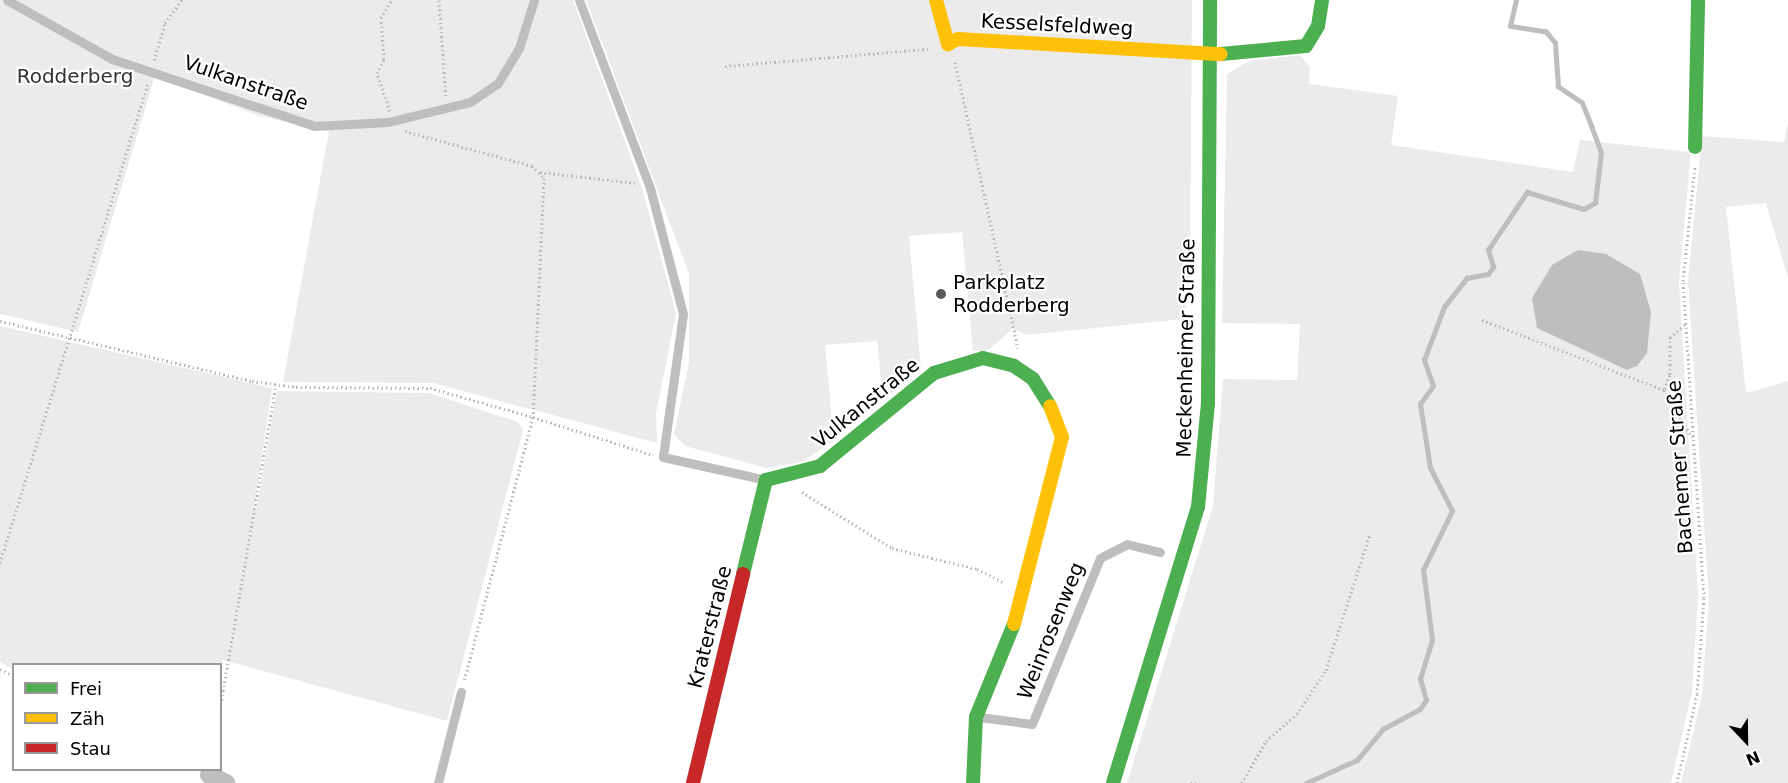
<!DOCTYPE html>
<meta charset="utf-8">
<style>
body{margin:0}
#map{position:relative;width:1788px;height:783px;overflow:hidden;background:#fff;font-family:"DejaVu Sans",sans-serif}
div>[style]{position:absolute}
.green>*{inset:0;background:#ebebeb}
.water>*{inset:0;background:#bebebe}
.stream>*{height:4.5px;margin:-2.25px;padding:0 2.25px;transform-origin:2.25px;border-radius:2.25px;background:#bebebe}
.path>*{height:3px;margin-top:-1.5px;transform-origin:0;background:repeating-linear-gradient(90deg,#b9b9b9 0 1.5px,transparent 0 4.5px)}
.lane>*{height:9px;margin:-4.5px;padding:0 4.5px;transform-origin:4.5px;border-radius:4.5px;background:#bebebe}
.street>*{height:18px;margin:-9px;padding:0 9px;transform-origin:9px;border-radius:9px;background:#bebebe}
.fast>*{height:14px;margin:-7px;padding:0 7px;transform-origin:7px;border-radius:7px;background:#4caf50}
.slow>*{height:14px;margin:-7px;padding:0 7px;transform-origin:7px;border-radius:7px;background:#ffc107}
.jam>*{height:14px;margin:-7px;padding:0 7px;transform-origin:7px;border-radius:7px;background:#c62828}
.dots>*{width:16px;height:16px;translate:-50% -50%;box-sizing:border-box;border:3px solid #fff;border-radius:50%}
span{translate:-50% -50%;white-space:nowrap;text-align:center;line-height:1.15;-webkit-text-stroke:4.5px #fff;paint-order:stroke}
.street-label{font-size:20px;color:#000}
.park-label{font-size:20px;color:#323232}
.poi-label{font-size:20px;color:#000}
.left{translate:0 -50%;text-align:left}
.legend{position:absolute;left:12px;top:663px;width:210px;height:108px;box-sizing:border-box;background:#fff;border:2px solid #999;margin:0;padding:8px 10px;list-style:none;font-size:18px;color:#000}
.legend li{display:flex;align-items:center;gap:12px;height:30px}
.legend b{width:30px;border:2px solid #999}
.north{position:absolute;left:1716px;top:711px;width:60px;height:60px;-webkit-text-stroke:4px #fff;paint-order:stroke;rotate:158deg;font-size:16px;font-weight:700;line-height:24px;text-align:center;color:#000}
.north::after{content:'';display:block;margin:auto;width:21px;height:27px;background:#000;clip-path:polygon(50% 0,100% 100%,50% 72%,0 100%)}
</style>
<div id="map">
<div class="green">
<div style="clip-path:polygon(0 0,573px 0,642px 188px,676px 313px,656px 413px,657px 443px,433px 383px,283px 382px,329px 131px,259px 116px,155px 76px,78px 332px,0 314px)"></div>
<div style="clip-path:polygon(586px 0,1192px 0,1190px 278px,1184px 319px,1026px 335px,1013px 328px,989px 350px,973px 351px,962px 232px,909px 236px,921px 368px,883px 400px,877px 341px,825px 345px,834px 441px,802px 462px,767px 468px,685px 446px,674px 434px,689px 363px,689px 274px)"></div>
<div style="clip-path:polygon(1300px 55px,1310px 67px,1309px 84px,1398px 96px,1391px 145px,1573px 172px,1580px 140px,1691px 152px,1679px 281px,1698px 596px,1692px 692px,1671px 783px,1127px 783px,1213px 506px,1223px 379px,1297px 380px,1300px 324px,1222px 323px,1227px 74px,1249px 61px)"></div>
<div style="clip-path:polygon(1788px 123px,1788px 278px,1766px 203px,1726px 207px,1746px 393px,1788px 381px,1788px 783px,1681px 783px,1702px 695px,1709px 599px,1688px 281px,1702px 136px,1784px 142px)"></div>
<div style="clip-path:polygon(0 326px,272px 388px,254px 509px,246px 508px,256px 510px,277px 391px,429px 393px,518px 422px,523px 430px,447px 721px,223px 660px,221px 677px,220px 664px,14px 664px,13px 669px,0 662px)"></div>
</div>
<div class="water">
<div style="clip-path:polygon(1578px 250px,1606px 254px,1640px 274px,1651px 312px,1647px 353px,1637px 366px,1627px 370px,1537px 328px,1532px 298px,1552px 265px)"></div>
</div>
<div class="stream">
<div style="left:1306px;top:783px;width:56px;rotate:-24.3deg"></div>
<div style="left:1357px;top:760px;width:40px;rotate:-50deg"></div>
<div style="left:1383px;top:729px;width:42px;rotate:-28.4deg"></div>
<div style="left:1420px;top:709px;width:11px;rotate:-56deg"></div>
<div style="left:1426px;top:700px;width:22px;rotate:-106deg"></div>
<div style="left:1420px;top:679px;width:41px;rotate:-72.9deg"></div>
<div style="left:1432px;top:640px;width:71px;rotate:-97.3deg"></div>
<div style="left:1423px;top:570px;width:66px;rotate:-63.8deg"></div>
<div style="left:1452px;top:511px;width:48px;rotate:-117.1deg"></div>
<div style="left:1430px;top:468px;width:65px;rotate:-98.9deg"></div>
<div style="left:1420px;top:404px;width:22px;rotate:-54deg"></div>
<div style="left:1433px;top:386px;width:28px;rotate:-109deg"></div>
<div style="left:1424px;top:360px;width:57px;rotate:-69.3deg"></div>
<div style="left:1444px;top:307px;width:37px;rotate:-52deg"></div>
<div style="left:1467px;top:278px;width:21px;rotate:-11deg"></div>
<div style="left:1488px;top:274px;width:9px;rotate:-54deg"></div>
<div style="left:1493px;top:267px;width:18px;rotate:-106deg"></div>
<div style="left:1488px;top:250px;width:70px;rotate:-56.1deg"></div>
<div style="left:1527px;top:192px;width:59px;rotate:16.6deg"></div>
<div style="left:1584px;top:209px;width:13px;rotate:-29deg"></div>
<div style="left:1595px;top:203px;width:50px;rotate:-83.2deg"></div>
<div style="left:1601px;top:153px;width:27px;rotate:-110deg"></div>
<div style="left:1592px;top:128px;width:27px;rotate:-112deg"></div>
<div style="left:1582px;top:103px;width:29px;rotate:-146deg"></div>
<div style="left:1558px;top:87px;width:44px;rotate:-93.9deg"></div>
<div style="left:1555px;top:43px;width:14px;rotate:-129deg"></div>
<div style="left:1546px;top:32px;width:36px;rotate:-171deg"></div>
<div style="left:1510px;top:26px;width:27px;rotate:-77deg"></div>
</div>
<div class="path">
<div style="left:439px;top:0;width:97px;rotate:85.9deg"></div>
<div style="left:154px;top:60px;width:39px;rotate:-73deg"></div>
<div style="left:165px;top:23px;width:29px;rotate:-54deg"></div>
<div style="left:955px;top:62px;width:293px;rotate:77.6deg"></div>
<div style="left:725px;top:66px;width:205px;rotate:-4.8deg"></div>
<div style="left:390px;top:111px;width:40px;rotate:-108.9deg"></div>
<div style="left:377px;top:73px;width:16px;rotate:-63deg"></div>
<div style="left:384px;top:59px;width:41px;rotate:-94.2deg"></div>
<div style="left:381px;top:18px;width:21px;rotate:-59deg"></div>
<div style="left:405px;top:131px;width:132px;rotate:15.4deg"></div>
<div style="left:532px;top:166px;width:17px;rotate:45deg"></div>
<div style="left:544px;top:178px;width:239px;rotate:92.6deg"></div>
<div style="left:533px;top:417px;width:126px;rotate:17.6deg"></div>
<div style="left:540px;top:172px;width:96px;rotate:6.6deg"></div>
<div style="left:1482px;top:320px;width:195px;rotate:21deg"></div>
<div style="left:0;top:321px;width:259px;rotate:13.4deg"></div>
<div style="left:252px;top:381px;width:44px;rotate:7.8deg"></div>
<div style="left:296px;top:387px;width:134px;rotate:0.4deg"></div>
<div style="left:430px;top:388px;width:107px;rotate:15.7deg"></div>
<div style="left:533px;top:417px;width:273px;rotate:104.6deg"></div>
<div style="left:1685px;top:325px;width:19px;rotate:141deg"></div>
<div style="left:1670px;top:337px;width:38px;rotate:90deg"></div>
<div style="left:1670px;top:375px;width:16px;rotate:112deg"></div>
<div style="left:1664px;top:390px;width:55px;rotate:59.2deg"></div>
<div style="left:802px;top:492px;width:106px;rotate:31.9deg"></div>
<div style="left:892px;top:548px;width:88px;rotate:13.9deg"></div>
<div style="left:977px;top:569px;width:30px;rotate:27deg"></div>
<div style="left:0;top:563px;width:502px;rotate:-72.86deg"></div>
<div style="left:0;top:669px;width:16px;rotate:27deg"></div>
<div style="left:220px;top:709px;width:328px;rotate:-80.2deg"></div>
<div style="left:1190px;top:783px;width:8px"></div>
<div style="left:1242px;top:783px;width:48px;rotate:-60.3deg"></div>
<div style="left:1266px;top:741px;width:41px;rotate:-41.1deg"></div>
<div style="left:1297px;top:714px;width:53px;rotate:-56.6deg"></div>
<div style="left:1326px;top:670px;width:143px;rotate:-72.1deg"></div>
<div style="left:1677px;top:783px;width:91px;rotate:-77.3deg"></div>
<div style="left:1697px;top:694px;width:96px;rotate:-85.8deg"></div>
<div style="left:1704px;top:598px;width:318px;rotate:-93.8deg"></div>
<div style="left:1683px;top:281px;width:116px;rotate:-84deg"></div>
</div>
<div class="lane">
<div style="left:7px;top:0;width:120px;rotate:29.3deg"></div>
<div style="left:112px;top:59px;width:213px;rotate:18.3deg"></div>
<div style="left:314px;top:126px;width:74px;rotate:-3.1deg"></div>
<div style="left:388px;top:122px;width:84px;rotate:-13.7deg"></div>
<div style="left:470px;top:102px;width:34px;rotate:-34deg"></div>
<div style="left:498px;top:83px;width:41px;rotate:-59deg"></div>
<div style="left:519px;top:48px;width:50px;rotate:-72.6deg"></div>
<div style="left:579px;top:0;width:201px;rotate:69.3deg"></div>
<div style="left:650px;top:188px;width:130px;rotate:75.3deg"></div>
<div style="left:683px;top:314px;width:144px;rotate:98deg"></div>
<div style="left:663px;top:457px;width:106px;rotate:12.6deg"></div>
<div style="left:979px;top:717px;width:53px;rotate:7.5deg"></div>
<div style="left:1032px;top:724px;width:179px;rotate:-67.7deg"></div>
<div style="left:1100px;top:558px;width:30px;rotate:-27deg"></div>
<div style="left:1127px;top:544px;width:34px;rotate:14deg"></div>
<div style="left:438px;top:783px;width:94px;rotate:-75.8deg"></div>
</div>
<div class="street">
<div style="left:209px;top:775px;width:19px;rotate:25deg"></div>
</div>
<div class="fast">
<div style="left:1221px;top:54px;width:85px;rotate:-5.4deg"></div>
<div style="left:1306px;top:46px;width:23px;rotate:-59deg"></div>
<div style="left:1318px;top:26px;width:26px;rotate:-81deg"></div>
<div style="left:1695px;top:147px;width:147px;rotate:-88.8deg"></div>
<div style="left:743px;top:574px;width:97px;rotate:-76.3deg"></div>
<div style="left:766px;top:480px;width:56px;rotate:-14.5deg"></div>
<div style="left:820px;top:466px;width:147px;rotate:-39.2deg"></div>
<div style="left:934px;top:373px;width:51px;rotate:-17deg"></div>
<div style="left:983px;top:358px;width:32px;rotate:14deg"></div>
<div style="left:1014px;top:366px;width:23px;rotate:34deg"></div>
<div style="left:1033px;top:379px;width:32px;rotate:58deg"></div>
<div style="left:973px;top:783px;width:66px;rotate:-87.4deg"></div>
<div style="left:976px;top:717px;width:100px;rotate:-67.8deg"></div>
<div style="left:1113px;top:783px;width:289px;rotate:-72.9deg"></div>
<div style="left:1198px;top:507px;width:104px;rotate:-84.5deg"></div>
<div style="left:1208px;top:403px;width:403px;rotate:-89.7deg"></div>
</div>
<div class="slow">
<div style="left:936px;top:0;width:46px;rotate:74.7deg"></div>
<div style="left:948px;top:44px;width:11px;rotate:-27deg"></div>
<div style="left:958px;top:39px;width:263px;rotate:3.3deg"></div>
<div style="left:1014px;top:624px;width:193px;rotate:-75.6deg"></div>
<div style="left:1062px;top:437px;width:33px;rotate:-111deg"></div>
</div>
<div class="jam">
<div style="left:693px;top:783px;width:215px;rotate:-76.5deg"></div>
</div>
<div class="dots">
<div style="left:941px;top:294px;background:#595959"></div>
</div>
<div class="street-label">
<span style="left:1057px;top:25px;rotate:3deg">Kesselsfeldweg</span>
<span style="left:246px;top:83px;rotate:19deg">Vulkanstraße</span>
<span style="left:1186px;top:348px;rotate:-89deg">Meckenheimer Straße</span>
<span style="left:866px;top:403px;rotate:-39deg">Vulkanstraße</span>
<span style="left:1680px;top:467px;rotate:-94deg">Bachemer Straße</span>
<span style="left:710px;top:627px;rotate:-76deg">Kraterstraße</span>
<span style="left:1051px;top:631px;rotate:-68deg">Weinrosenweg</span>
</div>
<div class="park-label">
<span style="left:75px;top:76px">Rodderberg</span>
</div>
<div class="poi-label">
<span class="left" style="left:953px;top:294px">Parkplatz<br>Rodderberg</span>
</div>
<ul class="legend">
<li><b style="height:8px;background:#4caf50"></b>Frei</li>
<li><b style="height:8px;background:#ffc107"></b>Zäh</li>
<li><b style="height:8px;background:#c62828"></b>Stau</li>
</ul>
<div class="north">N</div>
</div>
